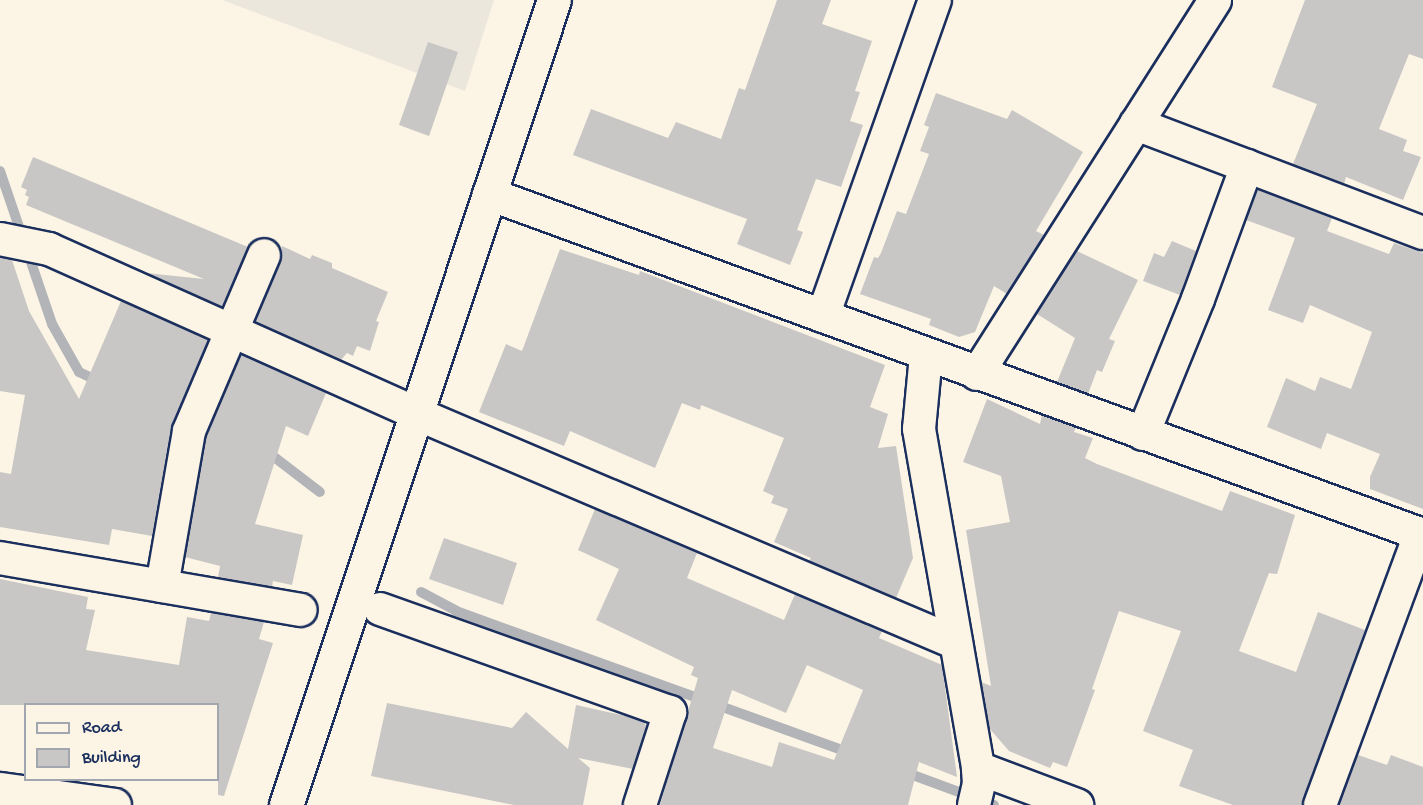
<!DOCTYPE html>
<style>
body{margin:0}
#map{position:relative;width:1423px;height:805px;overflow:hidden;background:#fcf5e5;font-family:"Gochi Hand",sans-serif}
div>[style]{position:absolute}
.built>*{inset:0;background:#ece7dc}
.stream>*{height:10px;margin:-5px;padding:0 5px;transform-origin:5px;border-radius:5px;background:#b2b4b8}
.building>*{inset:0;background:#c8c7c6}
.roads{filter:drop-shadow(2px 0 #1b2f5e) drop-shadow(-2px 0 #1b2f5e) drop-shadow(0 2px #1b2f5e) drop-shadow(0 -2px #1b2f5e)}
.street>*{height:32px;margin:-16px;padding:0 16px;transform-origin:16px;border-radius:16px;background:#fcf5e5}
.secondary>*{height:33px;margin:-16.5px;padding:0 16.5px;transform-origin:16.5px;border-radius:16.5px;background:#fcf5e5}
span{translate:-50% -50%;white-space:nowrap;text-align:center;line-height:1.15;-webkit-text-stroke:4.5px #fcf5e5;paint-order:stroke}
.legend{position:absolute;left:24px;top:703px;width:195px;height:78px;box-sizing:border-box;background:#fcf5e5;border:2px solid #a2a6af;margin:0;padding:8px 10px;list-style:none;font-size:18px;color:#1b2f5e}
.legend li{display:flex;align-items:center;gap:12px;height:30px}
.legend b{width:30px;border:2px solid #a2a6af}
</style>
<div id="map">
<div class="built">
<div style="clip-path:polygon(222px 0,494px 0,465px 91px)"></div>
</div>
<div class="stream">
<div style="left:0;top:171px;width:162px;rotate:71.2deg"></div>
<div style="left:52px;top:324px;width:55px;rotate:60.6deg"></div>
<div style="left:79px;top:372px;width:23px;rotate:25deg"></div>
<div style="left:265px;top:450px;width:69px;rotate:37.4deg"></div>
<div style="left:421px;top:592px;width:40px;rotate:28deg"></div>
<div style="left:456px;top:611px;width:419px;rotate:19.8deg"></div>
<div style="left:902px;top:771px;width:98px;rotate:20.3deg"></div>
</div>
<div class="building">
<div style="clip-path:polygon(777px 0,831px 0,822px 24px,872px 41px,855px 91px,860px 92px,850px 121px,863px 125px,841px 187px,816px 179px,797px 230px,803px 232px,790px 265px,737px 244px,747px 219px,573px 155px,591px 109px,668px 138px,676px 122px,721px 139px,739px 88px,745px 90px)"></div>
<div style="clip-path:polygon(1305px 0,1423px 0,1423px 59px,1409px 54px,1379px 129px,1407px 140px,1403px 151px,1421px 157px,1403px 200px,1346px 177px,1344px 184px,1293px 164px,1317px 104px,1272px 87px)"></div>
<div style="clip-path:polygon(428px 42px,458px 52px,429px 136px,399px 125px)"></div>
<div style="clip-path:polygon(936px 93px,1007px 119px,1012px 110px,1083px 152px,1036px 231px,1044px 235px,1007px 294px,994px 286px,975px 332px,959px 337px,929px 325px,931px 319px,860px 294px,874px 257px,878px 258px,881px 253px,897px 211px,906px 214px,929px 154px,920px 151px,929px 127px,924px 125px)"></div>
<div style="clip-path:polygon(33px 157px,248px 247px,222px 307px,146px 273px,204px 279px,26px 205px,29px 197px,25px 195px,27px 190px,21px 187px)"></div>
<div style="clip-path:polygon(1258px 189px,1332px 218px,1327px 231px,1389px 254px,1394px 243px,1423px 253px,1423px 509px,1370px 489px,1370px 477px,1380px 454px,1327px 433px,1321px 449px,1267px 427px,1286px 378px,1315px 391px,1320px 377px,1351px 389px,1372px 332px,1310px 305px,1303px 323px,1268px 310px,1295px 238px,1246px 220px)"></div>
<div style="clip-path:polygon(1172px 241px,1196px 251px,1180px 295px,1143px 281px,1154px 253px,1164px 257px)"></div>
<div style="clip-path:polygon(282px 246px,310px 259px,312px 255px,332px 263px,332px 268px,388px 292px,376px 321px,379px 322px,370px 351px,357px 346px,353px 356px,347px 353px,341px 360px,255px 322px,281px 262px)"></div>
<div style="clip-path:polygon(560px 249px,639px 275px,640px 271px,885px 365px,870px 407px,888px 414px,878px 448px,896px 446px,913px 558px,896px 598px,809px 561px,811px 558px,774px 542px,788px 509px,771px 503px,774px 496px,763px 491px,784px 438px,701px 405px,700px 410px,682px 403px,655px 468px,570px 431px,564px 446px,479px 412px,506px 344px,522px 351px)"></div>
<div style="clip-path:polygon(1077px 251px,1138px 280px,1109px 339px,1115px 341px,1102px 372px,1097px 370px,1088px 394px,1057px 382px,1075px 338px,1037px 314px)"></div>
<div style="clip-path:polygon(0 257px,12px 260px,29px 311px,79px 399px,121px 301px,208px 340px,171px 428px,152px 536px,112px 529px,109px 545px,0 527px,0 472px,11px 474px,25px 395px,0 391px)"></div>
<div style="clip-path:polygon(241px 355px,326px 393px,308px 436px,286px 426px,255px 524px,303px 535px,292px 585px,273px 581px,272px 587px,218px 577px,220px 566px,185px 557px,206px 436px)"></div>
<div style="clip-path:polygon(987px 399px,1040px 424px,1042px 415px,1076px 427px,1074px 432px,1093px 438px,1085px 458px,1097px 464px,1222px 511px,1230px 491px,1295px 515px,1277px 574px,1269px 573px,1239px 651px,1296px 672px,1318px 612px,1365px 630px,1302px 805px,1233px 805px,1179px 786px,1193px 750px,1143px 731px,1181px 631px,1119px 611px,1092px 689px,1095px 690px,1067px 767px,1053px 762px,1050px 768px,1009px 751px,989px 728px,981px 682px,991px 686px,966px 530px,1010px 522px,1001px 476px,963px 462px)"></div>
<div style="clip-path:polygon(evenodd,595px 509px,697px 553px,687px 578px,717px 591px,784px 620px,795px 594px,882px 631px,879px 638px,942px 665px,957px 777px,919px 762px,908px 805px,660px 805px,698px 678px,691px 675px,694px 667px,596px 620px,619px 569px,578px 550px,595px 509px,807px 665px,863px 690px,834px 760px,779px 742px,772px 767px,713px 748px,732px 690px,786px 713px,807px 665px)"></div>
<div style="clip-path:polygon(444px 538px,517px 563px,503px 605px,429px 579px)"></div>
<div style="clip-path:polygon(0 579px,88px 597px,86px 609px,95px 610px,86px 650px,179px 665px,187px 617px,209px 621px,211px 613px,264px 622px,259px 639px,273px 643px,224px 796px,218px 795px,218px 705px,0 705px)"></div>
<div style="clip-path:polygon(387px 703px,512px 728px,526px 712px,568px 749px,576px 705px,626px 716px,644px 722px,646px 726px,633px 769px,578px 758px,590px 768px,583px 805px,514px 805px,371px 776px)"></div>
<div style="clip-path:polygon(1358px 755px,1387px 765px,1391px 755px,1423px 767px,1423px 805px,1339px 805px)"></div>
</div>
<div class="roads">
<div class="street">
<div style="left:1136px;top:124px;width:307px;rotate:20.8deg"></div>
<div style="left:489px;top:194px;width:994px;rotate:20.06deg"></div>
<div style="left:0;top:239px;width:50px;rotate:11.5deg"></div>
<div style="left:49px;top:249px;width:401px;rotate:24.1deg"></div>
<div style="left:415px;top:413px;width:588px;rotate:23.03deg"></div>
<div style="left:823px;top:316px;width:335px;rotate:-70.5deg"></div>
<div style="left:926px;top:355px;width:74px;rotate:95.4deg"></div>
<div style="left:919px;top:429px;width:344px;rotate:80.1deg"></div>
<div style="left:978px;top:768px;width:106px;rotate:20.5deg"></div>
<div style="left:977px;top:374px;width:443px;rotate:-57.5deg"></div>
<div style="left:1143px;top:434px;width:146px;rotate:-67.8deg"></div>
<div style="left:1198px;top:299px;width:142px;rotate:-69.8deg"></div>
<div style="left:0;top:558px;width:305px;rotate:9.8deg"></div>
<div style="left:162px;top:586px;width:157px;rotate:-80.1deg"></div>
<div style="left:189px;top:431px;width:191px;rotate:-66.9deg"></div>
<div style="left:380px;top:609px;width:308px;rotate:19.6deg"></div>
<div style="left:670px;top:712px;width:98px;rotate:107.9deg"></div>
<div style="left:0;top:789px;width:116px;rotate:7.9deg"></div>
<div style="left:974px;top:805px;width:22px;rotate:-77deg"></div>
<div style="left:979px;top:784px;width:16px;rotate:-94deg"></div>
<div style="left:1320px;top:805px;width:289px;rotate:-69.7deg"></div>
</div>
<div class="secondary">
<div style="left:286px;top:805px;width:848px;rotate:-71.59deg"></div>
</div>
</div>
<ul class="legend">
<li><b style="height:8px;background:#fcf5e5"></b>Road</li>
<li><b style="height:16px;background:#c8c7c6"></b>Building</li>
</ul>
</div>
